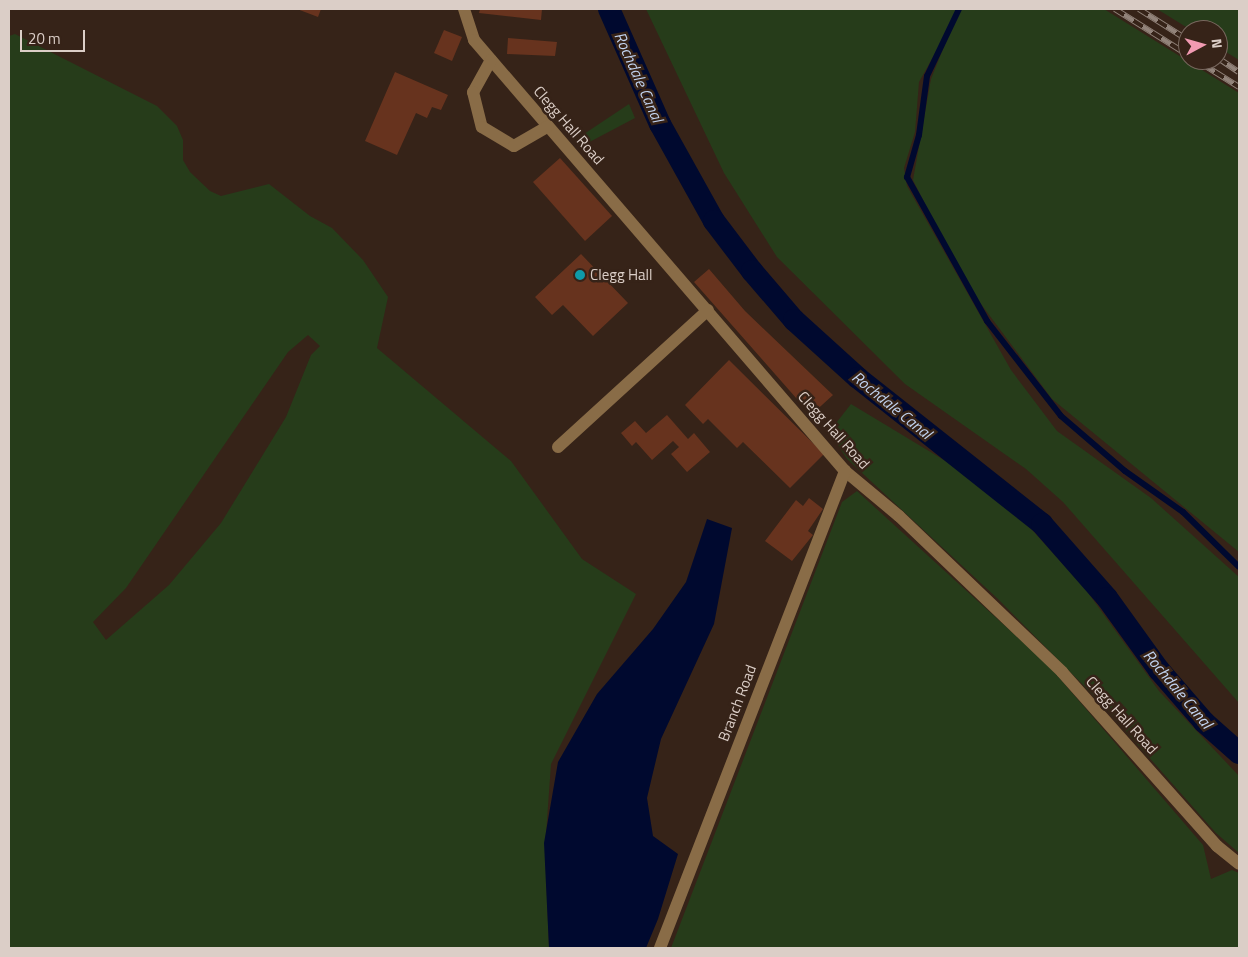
<!DOCTYPE html>
<style>
body{margin:0}
#map{position:relative;width:1248px;height:957px;overflow:hidden;background:#362318;font-family:"Titillium Web",sans-serif}
div>[style]{position:absolute}
.green>*{inset:0;background:#263c1a}
.water>*{inset:0;background:#00092f}
.stream>*{height:6px;margin:-3px;padding:0 3px;transform-origin:3px;border-radius:3px;background:#00092f}
.canal>*{height:22px;margin:-11px;padding:0 11px;transform-origin:11px;border-radius:11px;background:#00092f}
.building>*{inset:0;background:#67331e}
.minor>*{height:12px;margin:-6px;padding:0 6px;transform-origin:6px;border-radius:6px;background:#896c47}
.rail>*{height:5.5px;margin-top:-2.75px;transform-origin:0;background:repeating-linear-gradient(90deg,#362318 0 11px,#92837a 0 22px);box-sizing:border-box;border-block:1px solid #92837a}
.dots>*{width:14px;height:14px;translate:-50% -50%;box-sizing:border-box;border:2px solid #362318;border-radius:50%}
span{translate:-50% -50%;white-space:nowrap;text-align:center;line-height:1.15;-webkit-text-stroke:5px #362318;paint-order:stroke}
.street-label{font-size:15px;color:#dbcec7}
.poi-label{font-size:15px;color:#dbcec7}
.left{translate:0 -50%;text-align:left}
.water-label{font-size:16px;color:#c2d4f1;font-style:italic}
.frame{position:absolute;inset:0;border:10px solid #dbcec7;pointer-events:none}
.north{position:absolute;left:1178px;top:20px;width:50px;height:50px;box-sizing:border-box;background:#362318;border:1px solid #78675e;border-radius:50%;rotate:84deg;font-size:14px;font-weight:700;line-height:20px;text-align:center;color:#dbcec7}
.north::after{content:'';display:block;margin:auto;width:18px;height:22px;background:#f19ab2;clip-path:polygon(50% 0,100% 100%,50% 72%,0 100%)}
.scale{position:absolute;left:20px;top:30px;width:65px;height:22px;box-sizing:border-box;border:2px solid #dbcec7;border-top:0;padding-left:6px;font-size:15px;line-height:18px;white-space:nowrap;color:#dbcec7;-webkit-text-stroke:4px #362318;paint-order:stroke}
</style>
<div id="map">
<div class="green">
<div style="clip-path:polygon(646px 9px,1104px 9px,1239px 93px,1239px 552px,1052px 399px,963px 280px,913px 180px,931px 79px,957px 14px,919px 82px,915px 132px,904px 168px,907px 186px,1011px 370px,1057px 431px,1151px 498px,1239px 577px,1239px 703px,1063px 502px,1026px 469px,905px 384px,777px 257px,724px 173px)"></div>
<div style="clip-path:polygon(1157px 9px,1239px 9px,1239px 60px,1218px 47px,1218px 30px,1191px 30px)"></div>
<div style="clip-path:polygon(evenodd,15px 34px,157px 106px,177px 126px,183px 140px,183px 160px,190px 172px,210px 191px,221px 196px,269px 184px,310px 216px,332px 228px,363px 260px,388px 297px,377px 348px,511px 461px,582px 559px,636px 594px,551px 764px,545px 848px,549px 948px,9px 948px,9px 36px,15px 34px,308px 335px,320px 346px,311px 355px,286px 417px,221px 523px,169px 585px,106px 640px,93px 622px,126px 588px,288px 352px,308px 335px)"></div>
<div style="clip-path:polygon(629px 104px,635px 118px,580px 147px,575px 140px)"></div>
<div style="clip-path:polygon(851px 404px,962px 471px,1025px 522px,1086px 590px,1159px 691px,1239px 776px,1239px 853px,1216px 833px,1100px 702px,998px 599px,847px 459px,829px 432px)"></div>
<div style="clip-path:polygon(857px 491px,1049px 666px,1203px 845px,1211px 879px,1232px 870px,1239px 873px,1239px 948px,671px 948px,842px 502px)"></div>
</div>
<div class="water">
<div style="clip-path:polygon(707px 519px,732px 528px,714px 624px,661px 739px,647px 798px,653px 836px,678px 854px,658px 919px,646px 948px,549px 948px,544px 843px,558px 762px,597px 694px,653px 629px,686px 582px)"></div>
</div>
<div class="stream">
<div style="left:959px;top:9px;width:74px;rotate:115.5deg"></div>
<div style="left:927px;top:76px;width:60px;rotate:97.7deg"></div>
<div style="left:919px;top:135px;width:44px;rotate:105.9deg"></div>
<div style="left:907px;top:177px;width:165px;rotate:60.9deg"></div>
<div style="left:987px;top:321px;width:120px;rotate:52.1deg"></div>
<div style="left:1061px;top:416px;width:84px;rotate:40.7deg"></div>
<div style="left:1125px;top:471px;width:71px;rotate:35.3deg"></div>
<div style="left:1183px;top:512px;width:78px;rotate:44.5deg"></div>
</div>
<div class="canal">
<div style="left:609px;top:9px;width:126px;rotate:66.1deg"></div>
<div style="left:660px;top:124px;width:111px;rotate:60.9deg"></div>
<div style="left:714px;top:221px;width:63px;rotate:52.8deg"></div>
<div style="left:752px;top:271px;width:65px;rotate:49.4deg"></div>
<div style="left:794px;top:320px;width:86px;rotate:42.2deg"></div>
<div style="left:858px;top:378px;width:235px;rotate:38.4deg"></div>
<div style="left:1042px;top:524px;width:98px;rotate:48.7deg"></div>
<div style="left:1107px;top:598px;width:89px;rotate:54.2deg"></div>
<div style="left:1159px;top:670px;width:69px;rotate:49.1deg"></div>
<div style="left:1204px;top:722px;width:47px;rotate:41.5deg"></div>
</div>
<div class="building">
<div style="clip-path:polygon(297px 9px,321px 9px,318px 17px)"></div>
<div style="clip-path:polygon(480px 9px,542px 9px,541px 20px,479px 13px)"></div>
<div style="clip-path:polygon(444px 30px,462px 37px,452px 61px,434px 53px)"></div>
<div style="clip-path:polygon(508px 38px,557px 42px,555px 56px,507px 54px)"></div>
<div style="clip-path:polygon(395px 72px,448px 95px,441px 110px,432px 107px,427px 118px,416px 113px,397px 155px,365px 141px)"></div>
<div style="clip-path:polygon(560px 158px,612px 216px,585px 241px,533px 182px)"></div>
<div style="clip-path:polygon(581px 254px,628px 303px,593px 336px,563px 305px,552px 315px,535px 297px)"></div>
<div style="clip-path:polygon(709px 269px,745px 311px,833px 395px,811px 415px,694px 282px)"></div>
<div style="clip-path:polygon(729px 360px,824px 454px,790px 488px,743px 442px,737px 448px,708px 419px,703px 424px,685px 405px)"></div>
<div style="clip-path:polygon(667px 415px,688px 439px,694px 433px,710px 452px,687px 472px,671px 454px,679px 447px,673px 441px,652px 460px,636px 442px,632px 446px,621px 433px,635px 421px,646px 433px)"></div>
<div style="clip-path:polygon(809px 498px,823px 509px,808px 531px,813px 535px,792px 561px,765px 541px,796px 500px,803px 506px)"></div>
</div>
<div class="minor">
<div style="left:464px;top:9px;width:33px;rotate:72deg"></div>
<div style="left:474px;top:40px;width:569px;rotate:49.28deg"></div>
<div style="left:845px;top:471px;width:70px;rotate:39.8deg"></div>
<div style="left:899px;top:516px;width:226px;rotate:43.7deg"></div>
<div style="left:1062px;top:672px;width:233px;rotate:48.3deg"></div>
<div style="left:1217px;top:846px;width:28px;rotate:39deg"></div>
<div style="left:491px;top:60px;width:37px;rotate:119deg"></div>
<div style="left:473px;top:92px;width:36px;rotate:76deg"></div>
<div style="left:482px;top:127px;width:37px;rotate:31deg"></div>
<div style="left:514px;top:146px;width:39px;rotate:-30deg"></div>
<div style="left:558px;top:447px;width:203px;rotate:-42.4deg"></div>
<div style="left:660px;top:948px;width:512px;rotate:-68.8deg"></div>
</div>
<div class="rail">
<div style="left:1115px;top:9px;width:86px;rotate:32.2deg"></div>
<div style="left:1139px;top:9px;width:58px;rotate:32.3deg"></div>
<div style="left:1218px;top:58px;width:25px;rotate:34deg"></div>
<div style="left:1196px;top:60px;width:51px;rotate:32.1deg"></div>
</div>
<div class="dots">
<div style="left:580px;top:275px;background:#0f9aa8"></div>
</div>
<div class="street-label">
<span style="left:569px;top:125px;rotate:49deg">Clegg Hall Road</span>
<span style="left:834px;top:430px;rotate:48deg">Clegg Hall Road</span>
<span style="left:737px;top:703px;rotate:-69deg">Branch Road</span>
<span style="left:1122px;top:715px;rotate:48deg">Clegg Hall Road</span>
</div>
<div class="poi-label">
<span class="left" style="left:590px;top:275px">Clegg Hall</span>
</div>
<div class="water-label">
<span style="left:639px;top:77px;rotate:66deg">Rochdale Canal</span>
<span style="left:892px;top:405px;rotate:39deg">Rochdale Canal</span>
<span style="left:1178px;top:689px;rotate:50deg">Rochdale Canal</span>
</div>
<div class="frame"></div>
<div class="north">N</div>
<div class="scale">20 m</div>
</div>
